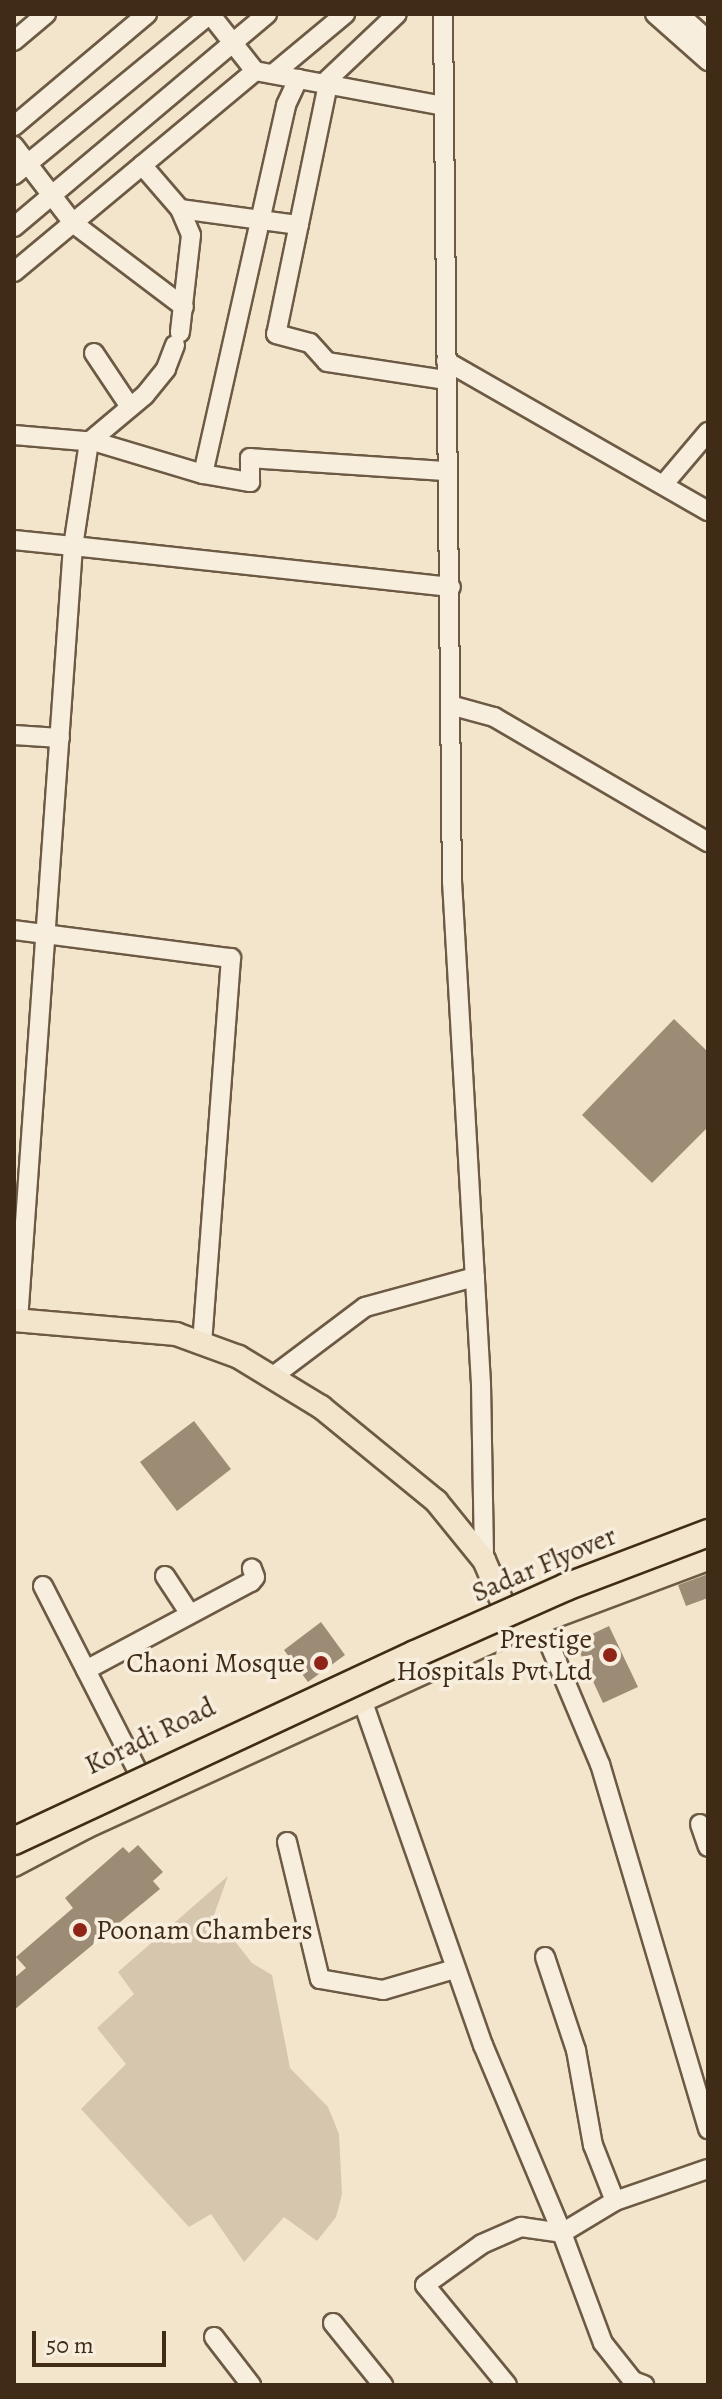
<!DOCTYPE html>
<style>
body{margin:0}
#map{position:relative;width:722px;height:2399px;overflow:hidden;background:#f3e5cc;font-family:Alegreya,serif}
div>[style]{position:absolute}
.green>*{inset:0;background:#d5c6ad}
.building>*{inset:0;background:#9d8c75}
.roads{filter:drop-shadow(2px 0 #6d5a44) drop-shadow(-2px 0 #6d5a44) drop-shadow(0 2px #6d5a44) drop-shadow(0 -2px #6d5a44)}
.minor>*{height:18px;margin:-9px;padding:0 9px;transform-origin:9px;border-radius:9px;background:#f7eede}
.major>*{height:22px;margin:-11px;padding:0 11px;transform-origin:11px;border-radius:11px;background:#f3e5cc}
.bridges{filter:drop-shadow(2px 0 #402c16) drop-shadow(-2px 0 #402c16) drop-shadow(0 2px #402c16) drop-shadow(0 -2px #402c16)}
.highway-bridge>*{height:26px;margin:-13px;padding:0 13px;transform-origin:13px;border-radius:13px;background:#f3e5cc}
.dots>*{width:22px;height:22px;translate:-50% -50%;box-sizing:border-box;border:4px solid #f7eede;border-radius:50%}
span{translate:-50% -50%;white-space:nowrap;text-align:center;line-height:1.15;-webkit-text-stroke:7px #f7eede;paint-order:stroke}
.street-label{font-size:28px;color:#402c16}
.poi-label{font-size:28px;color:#402c16}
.right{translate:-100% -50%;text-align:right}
.left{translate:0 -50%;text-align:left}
.frame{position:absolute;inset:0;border:16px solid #402c16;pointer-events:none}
.scale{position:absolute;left:32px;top:2331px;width:134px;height:36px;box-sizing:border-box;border:4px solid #402c16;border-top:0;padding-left:10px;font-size:24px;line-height:28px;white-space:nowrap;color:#402c16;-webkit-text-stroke:6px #f7eede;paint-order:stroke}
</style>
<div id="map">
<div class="green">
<div style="clip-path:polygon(228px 1876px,214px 1915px,252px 1963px,272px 1975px,290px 2068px,328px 2107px,339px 2134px,342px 2194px,336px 2217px,317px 2241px,284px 2217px,244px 2262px,211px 2214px,189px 2227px,81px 2109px,126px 2064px,97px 2028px,134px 1994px,118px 1972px)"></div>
</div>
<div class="building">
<div style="clip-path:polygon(674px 1019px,708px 1052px,708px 1127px,652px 1183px,582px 1115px)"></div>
<div style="clip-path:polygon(194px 1421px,231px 1469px,177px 1511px,140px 1462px)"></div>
<div style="clip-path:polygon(708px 1574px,708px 1598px,686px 1606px,678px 1585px)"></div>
<div style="clip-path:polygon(321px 1622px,345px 1655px,308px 1682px,284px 1650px)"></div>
<div style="clip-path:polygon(609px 1626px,638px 1687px,603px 1703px,575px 1642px)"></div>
<div style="clip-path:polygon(138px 1845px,163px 1872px,153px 1881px,160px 1889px,14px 2010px,14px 1978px,26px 1968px,16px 1957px,73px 1908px,65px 1898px,123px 1847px,129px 1853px)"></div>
</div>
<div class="roads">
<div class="minor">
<div style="left:210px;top:14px;width:73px;rotate:51.7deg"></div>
<div style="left:255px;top:71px;width:192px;rotate:10.5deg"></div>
<div style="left:443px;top:14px;width:867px;rotate:89.41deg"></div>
<div style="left:452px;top:881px;width:504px;rotate:86.7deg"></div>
<div style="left:481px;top:1384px;width:176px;rotate:89deg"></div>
<div style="left:655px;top:14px;width:71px;rotate:41.6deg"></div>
<div style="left:679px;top:14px;width:39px;rotate:42deg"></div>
<div style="left:14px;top:41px;width:42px;rotate:-40.2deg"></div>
<div style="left:273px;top:74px;width:94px;rotate:-39.8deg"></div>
<div style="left:324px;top:83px;width:100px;rotate:-43.4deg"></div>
<div style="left:328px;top:84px;width:255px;rotate:101.7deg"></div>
<div style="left:276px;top:334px;width:35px;rotate:15deg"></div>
<div style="left:310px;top:343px;width:25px;rotate:48deg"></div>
<div style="left:327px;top:362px;width:120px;rotate:8.6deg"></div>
<div style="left:14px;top:126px;width:174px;rotate:-40.1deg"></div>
<div style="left:14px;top:146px;width:97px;rotate:52.5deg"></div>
<div style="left:73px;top:223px;width:139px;rotate:37.1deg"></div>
<div style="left:142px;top:165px;width:58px;rotate:49.2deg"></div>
<div style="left:180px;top:209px;width:28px;rotate:67deg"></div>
<div style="left:191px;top:235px;width:98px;rotate:96.5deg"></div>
<div style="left:14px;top:175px;width:254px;rotate:-39.4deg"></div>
<div style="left:180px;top:209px;width:120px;rotate:7.7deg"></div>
<div style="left:14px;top:227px;width:331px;rotate:-40.1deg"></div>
<div style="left:14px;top:272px;width:314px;rotate:-39.8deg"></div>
<div style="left:175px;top:345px;width:26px;rotate:111deg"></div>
<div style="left:166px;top:369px;width:33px;rotate:129deg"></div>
<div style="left:145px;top:395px;width:73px;rotate:140deg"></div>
<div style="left:89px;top:442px;width:105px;rotate:98.7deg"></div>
<div style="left:73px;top:546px;width:380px;rotate:6.2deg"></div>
<div style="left:94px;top:353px;width:65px;rotate:56.3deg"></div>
<div style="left:446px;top:361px;width:302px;rotate:29.8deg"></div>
<div style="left:14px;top:435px;width:82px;rotate:4.9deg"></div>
<div style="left:96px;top:442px;width:112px;rotate:16.7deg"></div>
<div style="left:203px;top:474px;width:48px;rotate:9.7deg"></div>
<div style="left:250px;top:482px;width:24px;rotate:-90deg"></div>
<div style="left:250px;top:458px;width:197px;rotate:3.8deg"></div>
<div style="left:203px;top:474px;width:378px;rotate:-77.3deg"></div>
<div style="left:286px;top:105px;width:29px;rotate:-65deg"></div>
<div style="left:663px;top:485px;width:70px;rotate:-49.7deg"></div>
<div style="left:14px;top:540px;width:59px;rotate:5.8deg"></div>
<div style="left:73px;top:546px;width:777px;rotate:94.06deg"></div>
<div style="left:450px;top:705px;width:46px;rotate:15.3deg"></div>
<div style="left:494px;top:717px;width:248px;rotate:30.3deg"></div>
<div style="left:14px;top:735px;width:46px;rotate:3.7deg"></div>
<div style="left:14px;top:930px;width:219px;rotate:7.4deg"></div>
<div style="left:231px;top:958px;width:386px;rotate:94.3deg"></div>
<div style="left:272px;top:1377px;width:116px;rotate:-37deg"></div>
<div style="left:365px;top:1307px;width:114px;rotate:-15.3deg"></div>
<div style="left:165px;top:1576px;width:45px;rotate:56.7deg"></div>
<div style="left:43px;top:1586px;width:211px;rotate:62.9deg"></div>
<div style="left:536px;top:1612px;width:165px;rotate:67.2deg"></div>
<div style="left:600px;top:1764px;width:381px;rotate:73.5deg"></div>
<div style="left:86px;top:1670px;width:187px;rotate:-28.1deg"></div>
<div style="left:251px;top:1582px;width:6px;rotate:-51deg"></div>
<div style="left:255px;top:1577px;width:9px;rotate:-111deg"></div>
<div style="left:359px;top:1691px;width:375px;rotate:70.7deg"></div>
<div style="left:483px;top:2045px;width:204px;rotate:67.2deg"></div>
<div style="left:562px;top:2233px;width:117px;rotate:69.6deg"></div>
<div style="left:603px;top:2343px;width:48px;rotate:51.7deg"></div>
<div style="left:633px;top:2381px;width:12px;rotate:20deg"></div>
<div style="left:700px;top:1824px;width:24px;rotate:71deg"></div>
<div style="left:287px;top:1842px;width:141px;rotate:76.5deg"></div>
<div style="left:320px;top:1979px;width:64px;rotate:9.9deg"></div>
<div style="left:383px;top:1990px;width:75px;rotate:-16.3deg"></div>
<div style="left:545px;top:1957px;width:98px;rotate:71.6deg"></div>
<div style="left:576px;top:2050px;width:97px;rotate:79.9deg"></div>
<div style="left:593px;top:2145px;width:60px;rotate:68.6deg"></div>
<div style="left:333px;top:2323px;width:80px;rotate:51.1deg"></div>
<div style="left:214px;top:2337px;width:61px;rotate:52.4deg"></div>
<div style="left:507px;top:2385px;width:129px;rotate:-129.4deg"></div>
<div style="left:425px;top:2285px;width:70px;rotate:-35.7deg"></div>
<div style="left:482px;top:2244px;width:43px;rotate:-23.6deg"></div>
<div style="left:521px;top:2227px;width:41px;rotate:8.3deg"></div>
<div style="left:562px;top:2233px;width:62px;rotate:-31.1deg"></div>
<div style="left:615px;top:2201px;width:98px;rotate:-19deg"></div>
</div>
<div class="major">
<div style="left:14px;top:1320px;width:163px;rotate:4.9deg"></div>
<div style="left:176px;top:1334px;width:67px;rotate:20.1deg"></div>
<div style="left:239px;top:1357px;width:96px;rotate:31.4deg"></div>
<div style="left:321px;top:1407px;width:149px;rotate:39.3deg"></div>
<div style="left:436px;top:1501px;width:76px;rotate:50.9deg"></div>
<div style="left:484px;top:1560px;width:73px;rotate:66.6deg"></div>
<div style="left:14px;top:1865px;width:81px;rotate:-27.8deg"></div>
<div style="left:86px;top:1827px;width:472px;rotate:-24.6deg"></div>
<div style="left:515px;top:1631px;width:206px;rotate:-20.5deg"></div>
</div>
</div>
<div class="bridges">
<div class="highway-bridge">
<div style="left:14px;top:1841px;width:442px;rotate:-25deg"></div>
<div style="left:415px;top:1654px;width:165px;rotate:-23.9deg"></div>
<div style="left:566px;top:1587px;width:152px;rotate:-20.8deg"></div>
</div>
</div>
<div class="dots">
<div style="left:610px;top:1655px;background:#8f2418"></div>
<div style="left:321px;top:1663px;background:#8f2418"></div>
<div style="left:80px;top:1930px;background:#8f2418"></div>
</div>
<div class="street-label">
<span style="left:544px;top:1564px;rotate:-23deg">Sadar Flyover</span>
<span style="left:150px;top:1736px;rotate:-26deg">Koradi Road</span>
</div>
<div class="poi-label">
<span class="right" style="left:592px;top:1655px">Prestige<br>Hospitals Pvt Ltd</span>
<span class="right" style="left:305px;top:1663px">Chaoni Mosque</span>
<span class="left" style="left:96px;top:1930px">Poonam Chambers</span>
</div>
<div class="frame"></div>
<div class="scale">50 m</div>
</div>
